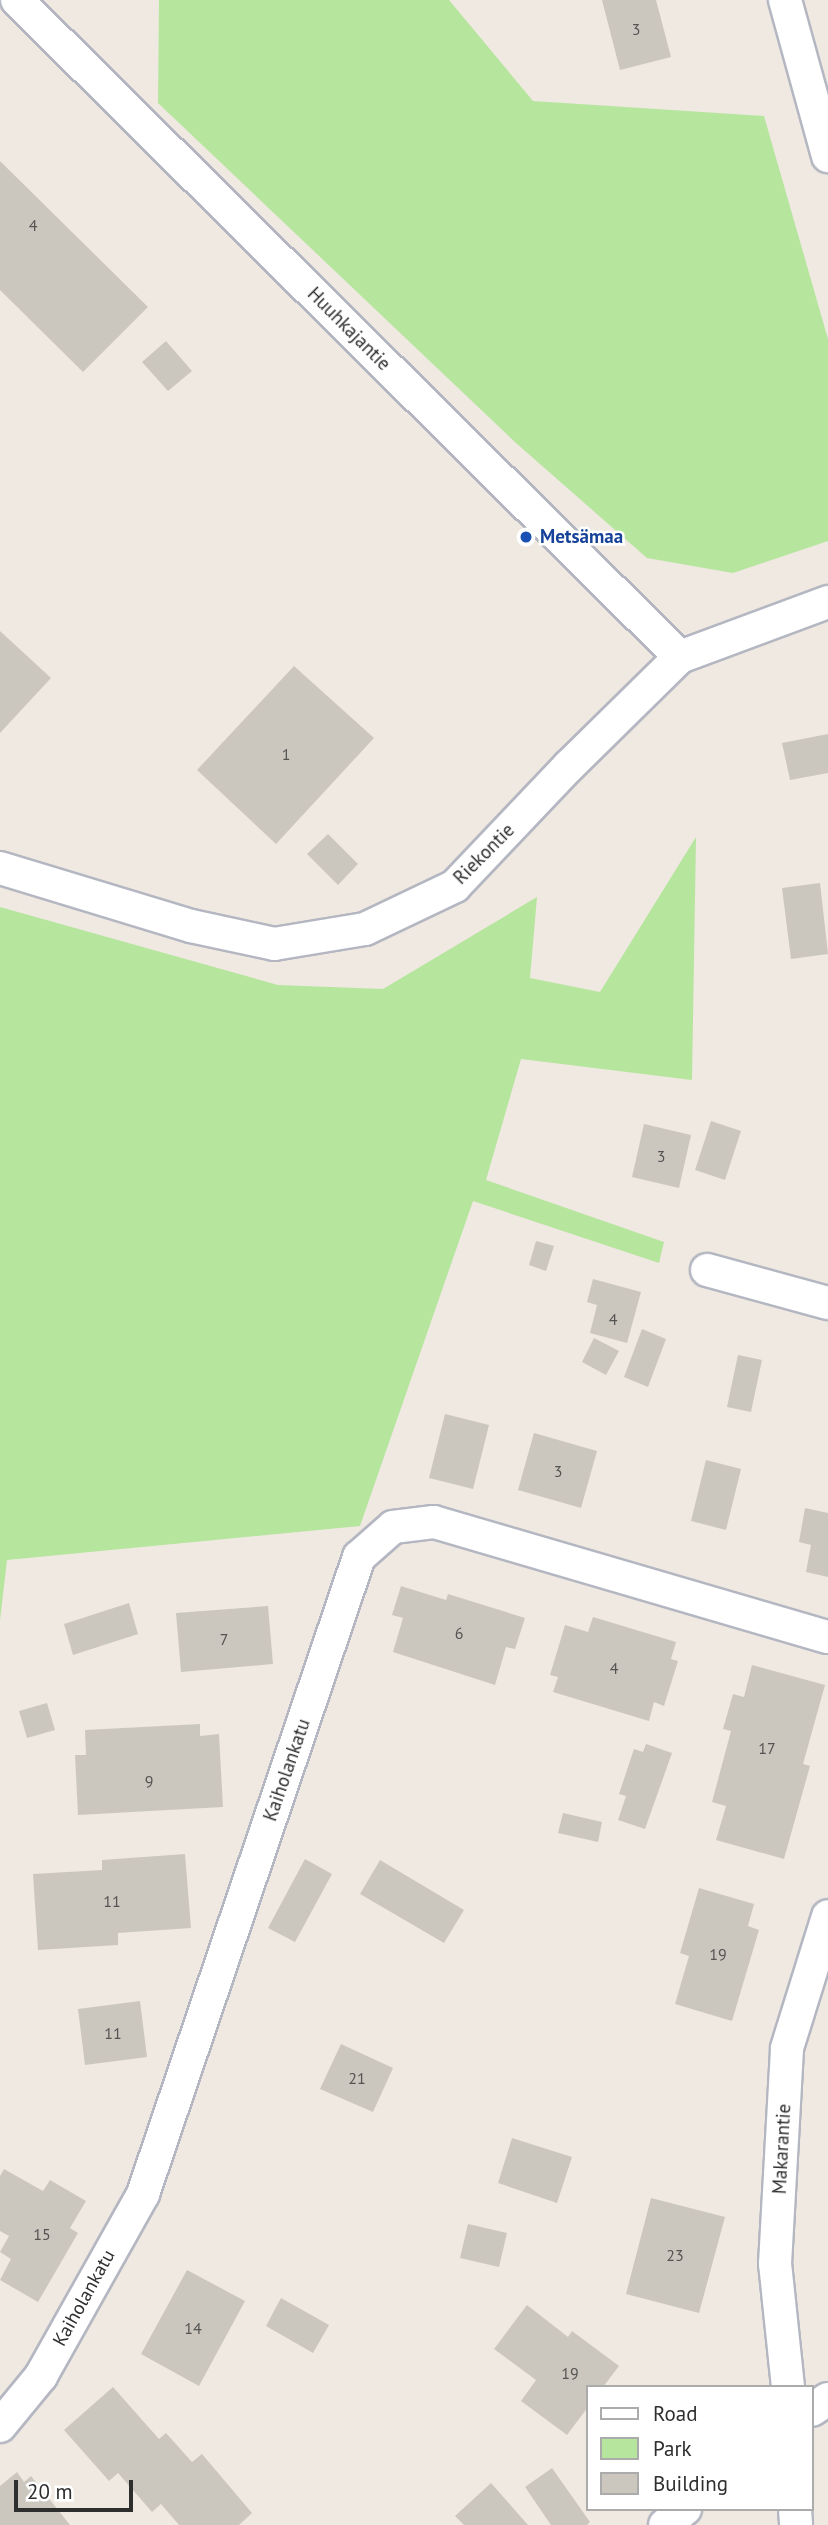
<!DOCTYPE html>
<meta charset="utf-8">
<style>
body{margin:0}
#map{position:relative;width:828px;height:2525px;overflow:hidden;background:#efe9e1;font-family:"PT Sans",sans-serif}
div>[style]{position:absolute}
.green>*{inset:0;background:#b6e59e}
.building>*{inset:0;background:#cbc7bf}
.roads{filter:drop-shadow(2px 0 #b4b7c1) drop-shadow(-2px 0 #b4b7c1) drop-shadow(0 2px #b4b7c1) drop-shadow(0 -2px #b4b7c1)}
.street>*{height:32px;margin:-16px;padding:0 16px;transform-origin:16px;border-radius:16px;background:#fff}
.dots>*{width:19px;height:19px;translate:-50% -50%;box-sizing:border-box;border:4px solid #fff;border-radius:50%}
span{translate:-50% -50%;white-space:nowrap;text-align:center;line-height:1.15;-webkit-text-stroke:5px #fff;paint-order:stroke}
.number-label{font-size:16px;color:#555452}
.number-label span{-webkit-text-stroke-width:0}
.street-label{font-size:19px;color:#2e2e2e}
.transit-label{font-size:19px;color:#164399;font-weight:700}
.left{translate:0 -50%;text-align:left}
.legend{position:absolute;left:586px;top:2385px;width:228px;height:126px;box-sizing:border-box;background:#fff;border:2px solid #ababab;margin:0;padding:9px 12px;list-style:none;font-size:21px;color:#2e2e2e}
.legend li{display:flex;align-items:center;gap:14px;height:35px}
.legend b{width:35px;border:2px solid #ababab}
.scale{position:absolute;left:14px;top:2480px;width:119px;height:32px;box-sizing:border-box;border:4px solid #2e2e2e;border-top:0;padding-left:9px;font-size:21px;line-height:24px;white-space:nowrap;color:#2e2e2e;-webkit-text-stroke:5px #fff;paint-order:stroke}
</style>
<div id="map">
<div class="green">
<div style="clip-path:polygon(159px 0,449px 0,533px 101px,764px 116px,828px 339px,828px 541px,733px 573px,647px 558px,516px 443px,158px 103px)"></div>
<div style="clip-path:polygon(696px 837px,692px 1080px,521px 1059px,486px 1180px,664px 1242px,659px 1263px,473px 1201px,360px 1526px,7px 1560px,0 1620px,0 907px,278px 985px,383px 989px,537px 897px,530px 978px,600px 992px)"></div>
</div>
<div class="building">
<div style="clip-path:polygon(602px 0,656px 0,671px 57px,620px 70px)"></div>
<div style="clip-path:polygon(0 161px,148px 307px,83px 372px,0 290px)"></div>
<div style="clip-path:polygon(166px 341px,192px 371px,168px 391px,142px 362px)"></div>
<div style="clip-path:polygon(0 631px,51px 678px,0 733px)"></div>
<div style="clip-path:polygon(294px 666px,374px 738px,276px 844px,197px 770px)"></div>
<div style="clip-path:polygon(828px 734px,828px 773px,790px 780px,782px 743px)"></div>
<div style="clip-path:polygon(328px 834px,358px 864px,338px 885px,307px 854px)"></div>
<div style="clip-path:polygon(820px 883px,828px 954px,791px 959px,782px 888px)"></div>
<div style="clip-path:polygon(711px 1121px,741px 1131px,725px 1180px,695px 1170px)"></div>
<div style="clip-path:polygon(644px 1124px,691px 1135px,679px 1188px,632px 1177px)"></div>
<div style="clip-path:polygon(536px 1241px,554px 1246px,546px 1271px,529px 1265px)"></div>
<div style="clip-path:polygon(593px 1279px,641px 1292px,627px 1343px,590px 1333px,597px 1305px,587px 1302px)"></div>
<div style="clip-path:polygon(642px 1329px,666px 1339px,648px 1387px,624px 1377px)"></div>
<div style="clip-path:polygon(594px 1338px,619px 1351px,606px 1375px,582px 1362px)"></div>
<div style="clip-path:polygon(738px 1355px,762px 1360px,751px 1412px,727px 1407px)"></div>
<div style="clip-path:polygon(445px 1414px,489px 1425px,473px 1489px,429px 1478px)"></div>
<div style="clip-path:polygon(534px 1433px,597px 1451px,581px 1508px,518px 1490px)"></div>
<div style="clip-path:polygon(706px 1460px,741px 1469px,726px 1530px,691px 1521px)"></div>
<div style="clip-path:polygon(805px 1508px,828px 1513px,828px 1577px,806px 1572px,811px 1545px,799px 1542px)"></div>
<div style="clip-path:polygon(401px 1586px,446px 1600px,448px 1594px,525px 1618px,515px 1649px,506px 1647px,495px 1685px,393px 1652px,403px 1618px,392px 1615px)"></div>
<div style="clip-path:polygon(129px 1603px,138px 1634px,73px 1655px,64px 1624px)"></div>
<div style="clip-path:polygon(268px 1606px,273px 1664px,181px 1672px,176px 1613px)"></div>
<div style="clip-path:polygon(593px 1617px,676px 1642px,671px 1659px,678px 1661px,664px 1706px,654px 1702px,649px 1721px,553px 1692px,558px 1677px,550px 1675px,565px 1625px,588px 1632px)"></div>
<div style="clip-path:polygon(752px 1665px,825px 1685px,803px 1764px,810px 1766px,784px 1859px,716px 1840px,726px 1806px,712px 1802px,731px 1731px,723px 1729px,733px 1694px,744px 1697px)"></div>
<div style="clip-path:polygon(47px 1703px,55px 1730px,27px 1738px,19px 1711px)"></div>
<div style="clip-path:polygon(200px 1724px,200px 1736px,219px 1734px,223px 1807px,78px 1815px,75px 1755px,86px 1755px,85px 1730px)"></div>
<div style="clip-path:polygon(646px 1744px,672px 1753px,645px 1829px,618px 1820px,626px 1796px,619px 1794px,634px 1749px,643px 1752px)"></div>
<div style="clip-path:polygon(563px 1813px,602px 1822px,598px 1842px,558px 1833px)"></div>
<div style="clip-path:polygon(185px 1854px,191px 1928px,118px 1933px,118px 1945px,38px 1950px,33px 1874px,102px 1870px,102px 1860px)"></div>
<div style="clip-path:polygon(305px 1859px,332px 1874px,295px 1942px,268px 1928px)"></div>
<div style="clip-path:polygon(380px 1860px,464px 1910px,444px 1943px,360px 1894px)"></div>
<div style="clip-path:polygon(699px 1888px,754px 1904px,748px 1926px,759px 1930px,732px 2021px,675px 2004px,689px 1956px,680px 1953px)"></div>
<div style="clip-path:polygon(140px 2001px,147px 2057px,85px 2065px,78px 2009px)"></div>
<div style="clip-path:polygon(341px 2044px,393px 2068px,373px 2112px,320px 2089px)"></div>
<div style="clip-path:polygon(512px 2138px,572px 2157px,557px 2203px,498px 2183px)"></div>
<div style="clip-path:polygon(4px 2169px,43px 2191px,50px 2180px,86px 2201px,70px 2228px,78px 2233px,38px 2302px,0 2280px,11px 2259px,0 2252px,9px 2236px,0 2231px,0 2176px)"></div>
<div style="clip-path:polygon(651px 2198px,725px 2217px,699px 2313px,626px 2294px)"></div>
<div style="clip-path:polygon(468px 2224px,507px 2233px,499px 2267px,460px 2258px)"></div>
<div style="clip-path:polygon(187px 2270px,245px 2301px,199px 2386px,141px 2354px)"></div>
<div style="clip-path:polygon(281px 2298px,329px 2325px,313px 2353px,266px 2326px)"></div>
<div style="clip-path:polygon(527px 2305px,568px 2337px,572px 2331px,619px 2366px,603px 2387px,588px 2387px,588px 2407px,567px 2435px,521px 2401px,536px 2380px,494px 2349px)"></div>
<div style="clip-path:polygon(113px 2387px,159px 2439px,166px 2433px,192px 2462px,202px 2454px,252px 2513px,239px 2525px,179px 2525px,161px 2504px,152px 2512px,118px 2473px,109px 2481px,64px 2430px)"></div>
<div style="clip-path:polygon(552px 2468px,590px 2522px,587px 2525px,551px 2525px,525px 2487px)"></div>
<div style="clip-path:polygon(17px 2472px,24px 2482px,31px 2476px,70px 2525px,0 2525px,0 2486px)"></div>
<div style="clip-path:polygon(491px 2483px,528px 2525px,464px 2525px,455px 2516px)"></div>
</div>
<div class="roads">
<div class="street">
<div style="left:17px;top:0;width:933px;rotate:44.74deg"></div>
<div style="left:785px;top:0;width:162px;rotate:74.6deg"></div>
<div style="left:0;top:868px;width:200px;rotate:16.9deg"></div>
<div style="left:191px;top:926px;width:85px;rotate:12.2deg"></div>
<div style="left:274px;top:944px;width:92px;rotate:-9.4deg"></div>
<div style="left:365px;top:929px;width:100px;rotate:-25.5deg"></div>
<div style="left:455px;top:886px;width:166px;rotate:-46.5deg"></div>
<div style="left:569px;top:766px;width:156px;rotate:-44.5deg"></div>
<div style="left:680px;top:657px;width:158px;rotate:-20.4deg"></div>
<div style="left:707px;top:1270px;width:125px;rotate:15.3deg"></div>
<div style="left:788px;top:2387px;width:124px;rotate:-96deg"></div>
<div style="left:775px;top:2264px;width:216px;rotate:-86.8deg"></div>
<div style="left:787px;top:2048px;width:138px;rotate:-72.7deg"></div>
<div style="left:812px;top:2410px;width:19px;rotate:-35deg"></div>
<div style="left:0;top:2426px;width:65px;rotate:-50.6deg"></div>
<div style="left:41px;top:2376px;width:209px;rotate:-60.7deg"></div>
<div style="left:143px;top:2194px;width:673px;rotate:-71.27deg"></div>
<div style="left:359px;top:1557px;width:45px;rotate:-41.4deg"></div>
<div style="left:393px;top:1527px;width:41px;rotate:-7deg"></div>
<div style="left:434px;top:1522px;width:410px;rotate:16.3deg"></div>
<div style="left:795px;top:2509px;width:16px;rotate:86deg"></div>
<div style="left:665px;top:2525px;width:26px;rotate:-39deg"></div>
</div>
</div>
<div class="dots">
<div style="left:526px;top:537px;background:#1a4fb4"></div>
</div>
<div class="number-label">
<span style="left:636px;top:29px">3</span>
<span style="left:33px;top:225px">4</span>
<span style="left:286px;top:754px">1</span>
<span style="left:661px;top:1156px">3</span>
<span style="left:613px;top:1319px">4</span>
<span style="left:558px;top:1471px">3</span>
<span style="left:459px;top:1633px">6</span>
<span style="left:224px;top:1639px">7</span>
<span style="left:614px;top:1668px">4</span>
<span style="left:767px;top:1748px">17</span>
<span style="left:149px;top:1781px">9</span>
<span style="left:112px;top:1901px">11</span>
<span style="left:718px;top:1954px">19</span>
<span style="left:113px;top:2033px">11</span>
<span style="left:357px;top:2078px">21</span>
<span style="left:42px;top:2234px">15</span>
<span style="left:675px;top:2255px">23</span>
<span style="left:193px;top:2328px">14</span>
<span style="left:570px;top:2373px">19</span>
</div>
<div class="street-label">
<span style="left:349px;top:329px;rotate:45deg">Huuhkajantie</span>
<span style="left:484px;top:854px;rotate:-45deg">Riekontie</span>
<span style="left:287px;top:1770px;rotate:-71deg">Kaiholankatu</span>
<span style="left:782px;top:2149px;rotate:-87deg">Makarantie</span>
<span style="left:84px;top:2298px;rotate:-61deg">Kaiholankatu</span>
</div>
<div class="transit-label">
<span class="left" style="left:540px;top:537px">Metsämaa</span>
</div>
<ul class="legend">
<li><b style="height:9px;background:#fff"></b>Road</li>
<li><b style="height:19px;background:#b6e59e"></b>Park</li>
<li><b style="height:19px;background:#cbc7bf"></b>Building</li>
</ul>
<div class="scale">20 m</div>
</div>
